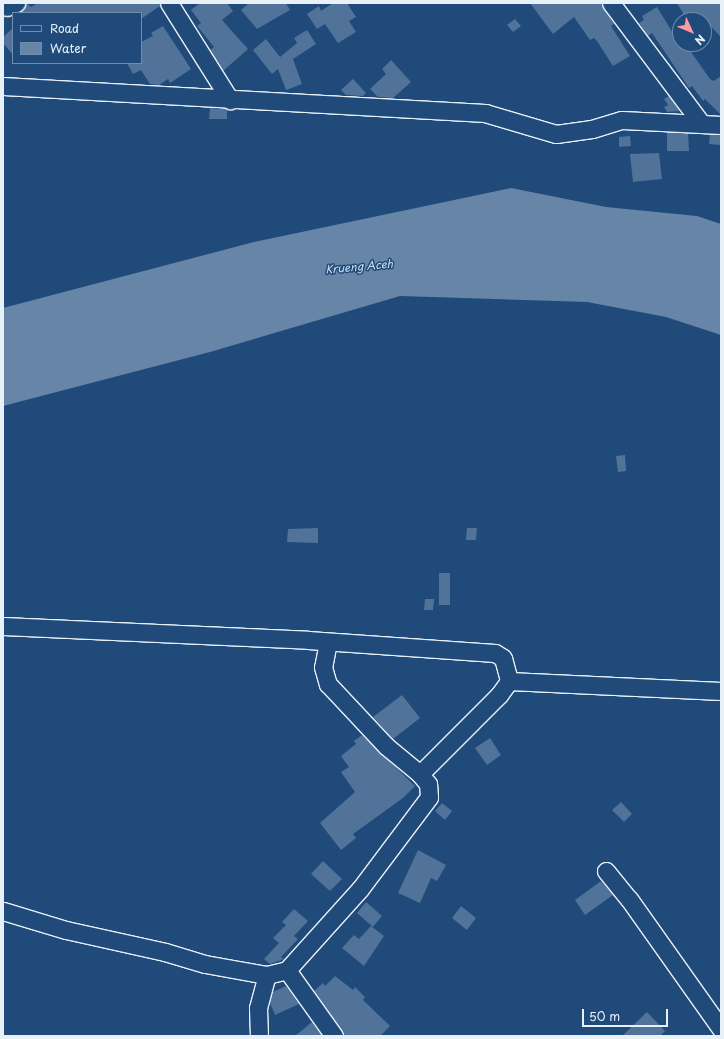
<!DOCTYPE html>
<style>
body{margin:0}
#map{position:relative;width:724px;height:1039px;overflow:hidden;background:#1f4a7a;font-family:"Playpen Sans",sans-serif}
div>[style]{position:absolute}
.water>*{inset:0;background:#6685a7}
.building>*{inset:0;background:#517399}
.roads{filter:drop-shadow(1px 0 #e8f1f8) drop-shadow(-1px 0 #e8f1f8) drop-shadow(0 1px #e8f1f8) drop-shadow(0 -1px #e8f1f8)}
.minor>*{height:17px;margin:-8.5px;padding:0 8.5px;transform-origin:8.5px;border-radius:8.5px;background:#1f4a7a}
span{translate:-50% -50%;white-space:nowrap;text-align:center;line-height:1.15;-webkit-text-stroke:3px #1f4a7a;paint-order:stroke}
.water-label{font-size:11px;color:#d4e1ec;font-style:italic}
.frame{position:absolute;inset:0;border:4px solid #e8f1f8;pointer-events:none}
.legend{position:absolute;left:12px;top:12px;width:130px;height:52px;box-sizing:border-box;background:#1f4a7a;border:1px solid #6f8dac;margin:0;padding:5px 7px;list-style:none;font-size:12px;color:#e8f1f8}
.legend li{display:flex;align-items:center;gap:8px;height:20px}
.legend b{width:20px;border:1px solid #6f8dac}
.north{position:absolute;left:672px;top:12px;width:40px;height:40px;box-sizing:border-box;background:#1f4a7a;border:1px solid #6f8dac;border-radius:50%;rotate:134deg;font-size:11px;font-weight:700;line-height:16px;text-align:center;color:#e8f1f8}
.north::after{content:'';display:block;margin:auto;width:14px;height:18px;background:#ff9aa2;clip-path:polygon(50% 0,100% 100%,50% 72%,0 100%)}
.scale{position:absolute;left:582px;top:1009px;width:86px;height:18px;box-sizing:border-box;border:2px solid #e8f1f8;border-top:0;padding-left:5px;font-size:12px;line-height:14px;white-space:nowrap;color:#e8f1f8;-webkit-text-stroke:3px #1f4a7a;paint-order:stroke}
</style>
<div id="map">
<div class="water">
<div style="clip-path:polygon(511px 188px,606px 207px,697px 216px,721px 224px,721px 335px,666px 317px,587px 302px,400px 296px,210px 352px,3px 406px,3px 308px,254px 242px)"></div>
</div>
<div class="building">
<div style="clip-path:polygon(26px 3px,31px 7px,38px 3px,159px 3px,160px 6px,141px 19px,141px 13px,18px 13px,24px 9px)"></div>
<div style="clip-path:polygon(200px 3px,227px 3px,233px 11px,222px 20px,248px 49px,223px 71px,210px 50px,214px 47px,197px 26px,201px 23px,191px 10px)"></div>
<div style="clip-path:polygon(249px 3px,286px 3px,290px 10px,257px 29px,241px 10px)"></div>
<div style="clip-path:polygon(333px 3px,347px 3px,356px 17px,349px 21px,356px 32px,338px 43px,325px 24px,317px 29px,307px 14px,319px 6px,321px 11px)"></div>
<div style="clip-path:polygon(530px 3px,600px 3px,614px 24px,611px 26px,630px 56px,613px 66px,597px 41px,594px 38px,590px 40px,574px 17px,553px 34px)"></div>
<div style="clip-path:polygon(677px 3px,721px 3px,721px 37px,700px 15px,687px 20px)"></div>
<div style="clip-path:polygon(657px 7px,682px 48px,686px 45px,710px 79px,714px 81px,721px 76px,721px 115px,705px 99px,703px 101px,692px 86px,689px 88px,652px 33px,648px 36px,639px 23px,644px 20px,642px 16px)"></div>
<div style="clip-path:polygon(515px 19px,521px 26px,513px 32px,507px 25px)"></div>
<div style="clip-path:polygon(163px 26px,191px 69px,170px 83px,168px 79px,159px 85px,150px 84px,141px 70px,133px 74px,127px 63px,141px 63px,141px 42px,153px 36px,151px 33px)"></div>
<div style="clip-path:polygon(13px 28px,13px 55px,3px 43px,3px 37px)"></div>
<div style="clip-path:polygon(307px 30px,316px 44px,293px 59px,302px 84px,286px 90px,278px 69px,272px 74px,253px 50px,266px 39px,280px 57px,297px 43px,294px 38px)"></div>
<div style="clip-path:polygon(391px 60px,411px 82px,393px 98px,378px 97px,370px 89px,386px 74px,382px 69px)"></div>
<div style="clip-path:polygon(353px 79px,366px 93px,363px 96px,346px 95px,341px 90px)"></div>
<div style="clip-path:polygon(669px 96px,680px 111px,667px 112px,664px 107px,668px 105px,664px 99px)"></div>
<div style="clip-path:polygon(210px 108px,227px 109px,227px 119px,209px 119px)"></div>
<div style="clip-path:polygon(667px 132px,688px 133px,689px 151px,667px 151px)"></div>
<div style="clip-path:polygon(710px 134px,721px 135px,721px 145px,709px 144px)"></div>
<div style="clip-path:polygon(630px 136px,631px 146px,619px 147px,619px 137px)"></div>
<div style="clip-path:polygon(659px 153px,662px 179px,633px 182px,630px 154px)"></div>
<div style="clip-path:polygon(625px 455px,626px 471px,618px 472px,616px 456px)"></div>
<div style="clip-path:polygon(318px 528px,318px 543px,287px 542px,288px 529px)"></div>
<div style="clip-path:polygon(467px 528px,477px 528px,476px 540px,466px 540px)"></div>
<div style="clip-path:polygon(439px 573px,450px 573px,450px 605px,439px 605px)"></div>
<div style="clip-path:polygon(425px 599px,434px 599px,433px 610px,424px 610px)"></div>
<div style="clip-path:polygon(402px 695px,420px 718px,393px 739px,373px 717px)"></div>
<div style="clip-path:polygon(362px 735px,415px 786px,403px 798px,353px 834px,356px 838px,341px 850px,320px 823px,355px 792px,341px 772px,349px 767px,341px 756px,356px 744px,354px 741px)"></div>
<div style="clip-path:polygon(490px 738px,501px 755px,487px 765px,475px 748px)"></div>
<div style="clip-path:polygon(621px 802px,632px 814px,624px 822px,612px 810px)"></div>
<div style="clip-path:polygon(442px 803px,452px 811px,445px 820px,435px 811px)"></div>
<div style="clip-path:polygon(418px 850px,446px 865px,437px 881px,431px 878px,420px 903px,398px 893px)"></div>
<div style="clip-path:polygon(323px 861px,342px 879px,330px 891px,311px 874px)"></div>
<div style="clip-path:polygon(601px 881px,613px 895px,585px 915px,575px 900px)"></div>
<div style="clip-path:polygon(366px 902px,382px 916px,373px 927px,357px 913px)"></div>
<div style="clip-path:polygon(461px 906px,476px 918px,467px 930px,452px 918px)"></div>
<div style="clip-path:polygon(294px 909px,308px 921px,294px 936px,298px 939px,281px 957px,284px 959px,270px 964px,264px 959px,279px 943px,273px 938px,286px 925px,282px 922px)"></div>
<div style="clip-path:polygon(371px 926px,384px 936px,364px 966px,342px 948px,354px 935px,359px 939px)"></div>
<div style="clip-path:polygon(335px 976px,353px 990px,355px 987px,365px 997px,363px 1000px,390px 1026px,380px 1036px,344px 1036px,314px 991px,323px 983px,325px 986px)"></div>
<div style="clip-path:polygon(286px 986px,299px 1004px,275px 1015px,270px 1003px,273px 992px)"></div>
<div style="clip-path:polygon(647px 1012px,665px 1031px,660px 1036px,622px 1036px)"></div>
<div style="clip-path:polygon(312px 1022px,322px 1036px,295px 1036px)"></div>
</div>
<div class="roads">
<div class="minor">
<div style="left:169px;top:3px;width:115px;rotate:57.8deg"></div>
<div style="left:611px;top:3px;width:151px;rotate:53.1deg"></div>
<div style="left:7px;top:7px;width:10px;rotate:-24deg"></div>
<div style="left:3px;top:86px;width:483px;rotate:3.2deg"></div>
<div style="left:485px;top:113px;width:74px;rotate:16.5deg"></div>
<div style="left:556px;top:134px;width:36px;rotate:-8deg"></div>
<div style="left:592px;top:129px;width:31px;rotate:-17deg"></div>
<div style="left:622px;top:120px;width:99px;rotate:2.9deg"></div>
<div style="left:3px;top:626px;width:305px;rotate:2.6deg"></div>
<div style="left:308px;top:640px;width:187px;rotate:4deg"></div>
<div style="left:495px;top:653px;width:9px;rotate:32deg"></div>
<div style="left:503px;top:658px;width:24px;rotate:75deg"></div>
<div style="left:509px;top:681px;width:212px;rotate:2.7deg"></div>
<div style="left:328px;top:642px;width:25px;rotate:101deg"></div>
<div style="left:323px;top:667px;width:18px;rotate:74deg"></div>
<div style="left:328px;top:684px;width:85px;rotate:46.9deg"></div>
<div style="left:386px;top:746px;width:44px;rotate:39.5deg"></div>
<div style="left:606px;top:871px;width:36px;rotate:51deg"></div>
<div style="left:629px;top:899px;width:159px;rotate:54.7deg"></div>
<div style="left:3px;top:911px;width:66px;rotate:16.8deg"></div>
<div style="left:66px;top:930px;width:101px;rotate:12.5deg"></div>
<div style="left:165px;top:952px;width:42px;rotate:16.7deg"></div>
<div style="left:205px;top:964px;width:63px;rotate:10.1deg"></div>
<div style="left:287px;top:970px;width:81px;rotate:54.5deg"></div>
<div style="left:259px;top:1036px;width:28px;rotate:-92deg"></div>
<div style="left:258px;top:1008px;width:34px;rotate:-75deg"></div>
<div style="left:267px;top:975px;width:21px;rotate:-14deg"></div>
<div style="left:287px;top:970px;width:109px;rotate:-48deg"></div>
<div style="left:360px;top:889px;width:115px;rotate:-53.1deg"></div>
<div style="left:429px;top:797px;width:13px;rotate:-94deg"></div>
<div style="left:428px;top:784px;width:13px;rotate:-129deg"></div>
<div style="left:420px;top:774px;width:112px;rotate:-45deg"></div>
<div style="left:499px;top:695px;width:17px;rotate:-54deg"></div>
</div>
</div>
<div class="water-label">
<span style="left:359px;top:267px;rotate:-5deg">Krueng Aceh</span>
</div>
<div class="frame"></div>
<ul class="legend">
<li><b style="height:5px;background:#1f4a7a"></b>Road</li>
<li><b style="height:11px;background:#6685a7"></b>Water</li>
</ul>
<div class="north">N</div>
<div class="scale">50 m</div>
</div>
